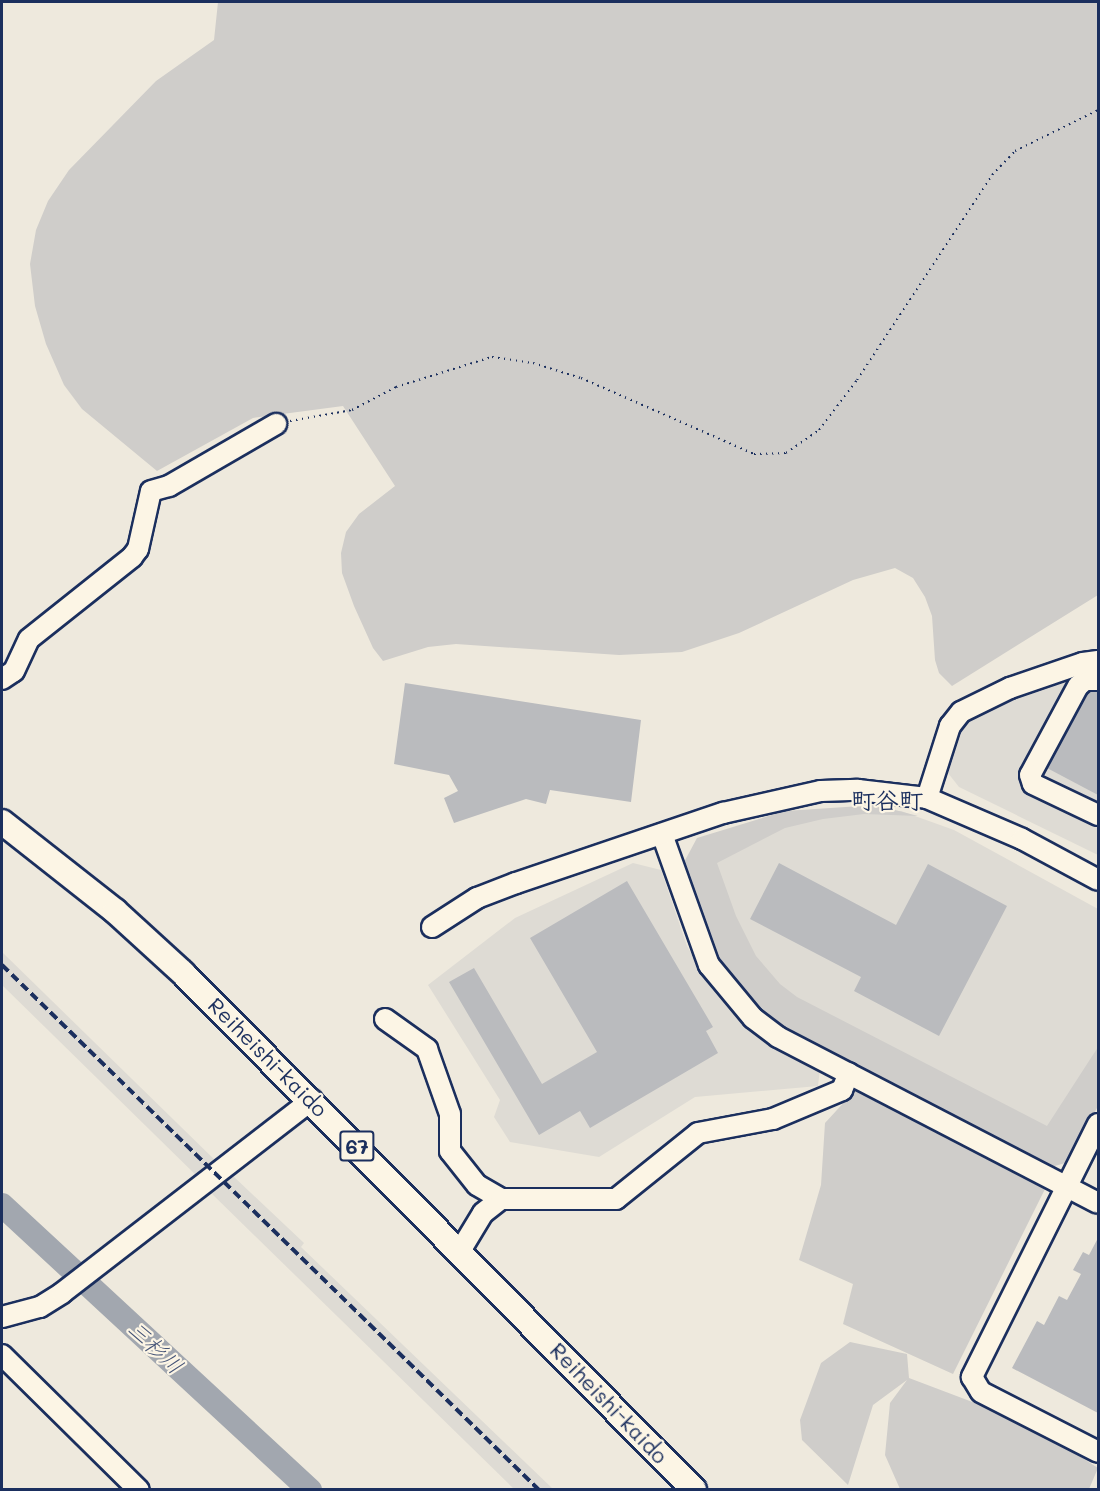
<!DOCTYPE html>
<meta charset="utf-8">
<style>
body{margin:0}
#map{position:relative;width:1100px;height:1491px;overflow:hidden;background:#eee9dd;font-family:Mali,"Klee One",sans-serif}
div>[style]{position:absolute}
.built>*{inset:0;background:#dedbd4}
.green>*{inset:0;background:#cfcdca}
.river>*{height:24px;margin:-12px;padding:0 12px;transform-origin:12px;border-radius:12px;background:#a2a7af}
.building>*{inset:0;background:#babbbe}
.path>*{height:2px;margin-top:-1px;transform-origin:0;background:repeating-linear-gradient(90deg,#1b2f5e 0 1.5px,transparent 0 6px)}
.roads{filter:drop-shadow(2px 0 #1b2f5e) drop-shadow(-2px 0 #1b2f5e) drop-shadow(0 2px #1b2f5e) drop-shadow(0 -2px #1b2f5e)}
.minor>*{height:20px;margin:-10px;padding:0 10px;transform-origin:10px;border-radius:10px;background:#fcf5e5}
.major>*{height:24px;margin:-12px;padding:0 12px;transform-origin:12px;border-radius:12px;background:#fcf5e5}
.rail>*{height:4px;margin-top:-2px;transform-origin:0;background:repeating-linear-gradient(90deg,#1b2f5e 0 9px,transparent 0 13.5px)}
span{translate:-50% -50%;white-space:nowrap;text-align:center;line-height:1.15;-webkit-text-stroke:4.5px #fcf5e5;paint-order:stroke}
.shield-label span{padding:2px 4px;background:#fcf5e5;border:2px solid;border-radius:4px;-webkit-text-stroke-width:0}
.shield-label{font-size:20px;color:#1b2f5e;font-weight:700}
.street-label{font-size:21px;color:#1b2f5e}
.water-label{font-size:22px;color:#445376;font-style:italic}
.quarter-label{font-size:24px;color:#1b2f5e;font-weight:700}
.frame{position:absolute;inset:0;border:3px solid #1b2f5e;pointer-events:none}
</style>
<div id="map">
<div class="built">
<div style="clip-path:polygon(1098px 670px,1098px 855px,959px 787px,948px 773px,958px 734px,966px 720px,980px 710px,1077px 674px)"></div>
<div style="clip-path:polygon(901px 811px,954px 830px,1098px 909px,1098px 1047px,1047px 1132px,790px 995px,758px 966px,710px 863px,770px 829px,829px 814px)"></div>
<div style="clip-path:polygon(633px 863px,661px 870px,687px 946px,711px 988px,737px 1019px,765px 1043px,820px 1069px,818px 1086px,695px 1097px,599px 1157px,510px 1142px,494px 1117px,500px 1100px,428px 985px,515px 918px)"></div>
<div style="clip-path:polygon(2px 952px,221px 1166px,203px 1182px,2px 985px)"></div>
<div style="clip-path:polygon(232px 1175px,304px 1243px,301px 1247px,553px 1489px,514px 1489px,209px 1191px)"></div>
</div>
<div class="green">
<div style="clip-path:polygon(218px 2px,1098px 2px,1098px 595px,952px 686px,939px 673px,935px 660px,932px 616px,925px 597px,913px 578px,895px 568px,853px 580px,739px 633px,682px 652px,619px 655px,456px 644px,428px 647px,383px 661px,373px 648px,354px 606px,342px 573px,341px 553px,346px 532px,359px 514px,395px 486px,343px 406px,253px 418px,157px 471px,82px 409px,64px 385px,46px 344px,35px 306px,30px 264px,36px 230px,48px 201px,69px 170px,156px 81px,214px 40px)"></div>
<div style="clip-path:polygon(876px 805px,918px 816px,864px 814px,823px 819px,785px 828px,717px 863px,736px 916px,756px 956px,780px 984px,797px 997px,1047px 1126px,1098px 1047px,1098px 1106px,1069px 1162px,1051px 1167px,788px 1032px,756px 1008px,715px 956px,682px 866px,697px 838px,785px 811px)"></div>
<div style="clip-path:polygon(858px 1087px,1046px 1187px,953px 1374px,843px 1324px,853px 1284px,799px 1260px,821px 1185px,825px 1123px)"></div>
<div style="clip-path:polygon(850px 1342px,907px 1354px,909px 1378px,1028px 1423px,1098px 1468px,1089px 1489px,900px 1489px,885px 1455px,890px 1403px,907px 1380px,873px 1405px,848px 1485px,802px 1440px,800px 1420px,821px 1363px)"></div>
</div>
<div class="river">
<div style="left:2px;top:1205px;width:420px;rotate:42.8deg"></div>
</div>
<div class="building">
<div style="clip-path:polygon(405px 683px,641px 720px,631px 802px,550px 790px,546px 804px,526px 799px,454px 823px,444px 798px,458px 791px,449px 775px,394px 764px)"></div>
<div style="clip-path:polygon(1089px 692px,1098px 692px,1098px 795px,1047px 768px)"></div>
<div style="clip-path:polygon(779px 863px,896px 925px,928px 864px,1007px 906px,939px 1036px,854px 991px,861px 977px,750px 919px)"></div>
<div style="clip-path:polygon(627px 881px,713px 1027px,706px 1031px,718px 1053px,590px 1128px,580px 1111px,539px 1135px,449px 982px,474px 968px,542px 1084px,597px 1052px,530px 938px)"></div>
<div style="clip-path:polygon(1098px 1238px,1098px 1413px,1012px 1368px,1037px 1321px,1044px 1325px,1059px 1296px,1067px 1300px,1081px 1274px,1073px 1270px,1083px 1252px,1089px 1255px)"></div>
</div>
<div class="path">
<div style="left:290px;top:421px;width:63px;rotate:-10.1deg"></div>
<div style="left:352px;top:410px;width:50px;rotate:-27.6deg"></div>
<div style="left:396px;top:387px;width:101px;rotate:-17.4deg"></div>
<div style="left:492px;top:357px;width:41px;rotate:8.3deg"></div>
<div style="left:533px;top:363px;width:50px;rotate:17.4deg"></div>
<div style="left:581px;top:378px;width:189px;rotate:23.7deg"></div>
<div style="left:754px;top:454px;width:32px;rotate:-2deg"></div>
<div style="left:786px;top:453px;width:40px;rotate:-34.9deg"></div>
<div style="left:819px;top:430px;width:63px;rotate:-52.8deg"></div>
<div style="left:857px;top:380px;width:245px;rotate:-56.6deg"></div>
<div style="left:992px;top:175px;width:33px;rotate:-46deg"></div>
<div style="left:1015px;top:151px;width:93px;rotate:-26.3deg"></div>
</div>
<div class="roads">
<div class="minor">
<div style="left:2px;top:679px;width:14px;rotate:-34deg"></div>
<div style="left:14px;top:671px;width:35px;rotate:-65deg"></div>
<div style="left:29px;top:639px;width:132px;rotate:-38.5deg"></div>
<div style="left:132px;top:557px;width:10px;rotate:-53deg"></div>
<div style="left:138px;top:549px;width:59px;rotate:-77.4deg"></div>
<div style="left:151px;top:491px;width:19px;rotate:-16deg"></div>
<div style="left:169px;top:486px;width:124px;rotate:-30.1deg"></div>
<div style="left:1098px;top:680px;width:13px;rotate:180deg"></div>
<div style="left:1085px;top:680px;width:9px;rotate:139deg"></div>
<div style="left:1078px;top:686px;width:101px;rotate:118.3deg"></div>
<div style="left:1030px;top:775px;width:9px;rotate:72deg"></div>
<div style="left:1033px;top:784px;width:72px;rotate:25.5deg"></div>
<div style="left:927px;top:798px;width:76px;rotate:-72.3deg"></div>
<div style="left:950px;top:726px;width:18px;rotate:-52deg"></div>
<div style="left:961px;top:712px;width:55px;rotate:-26.1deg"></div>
<div style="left:1010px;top:688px;width:77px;rotate:-18.9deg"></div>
<div style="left:1083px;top:663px;width:15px;rotate:-8deg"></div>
<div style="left:662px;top:834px;width:139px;rotate:70.3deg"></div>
<div style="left:709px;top:965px;width:69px;rotate:50.3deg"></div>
<div style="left:753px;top:1018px;width:31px;rotate:37deg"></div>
<div style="left:778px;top:1037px;width:360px;rotate:27.4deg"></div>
<div style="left:432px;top:927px;width:54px;rotate:-32.8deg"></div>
<div style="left:477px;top:898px;width:42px;rotate:-21deg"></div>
<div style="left:516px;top:883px;width:219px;rotate:-18.7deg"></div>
<div style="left:723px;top:813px;width:100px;rotate:-12.7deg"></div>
<div style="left:821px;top:791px;width:37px;rotate:-2deg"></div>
<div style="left:858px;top:790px;width:69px;rotate:6.6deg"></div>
<div style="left:927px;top:798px;width:103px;rotate:23.3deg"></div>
<div style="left:1022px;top:839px;width:86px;rotate:28.3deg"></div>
<div style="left:385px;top:1019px;width:52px;rotate:35.5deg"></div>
<div style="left:427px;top:1049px;width:69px;rotate:70.5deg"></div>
<div style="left:450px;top:1114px;width:37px;rotate:90deg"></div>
<div style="left:450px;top:1151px;width:43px;rotate:51.5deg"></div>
<div style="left:477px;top:1185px;width:28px;rotate:30deg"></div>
<div style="left:1098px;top:1124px;width:283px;rotate:116.5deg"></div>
<div style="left:972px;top:1377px;width:17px;rotate:59deg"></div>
<div style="left:981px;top:1392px;width:131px;rotate:27.1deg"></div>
<div style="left:460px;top:1251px;width:44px;rotate:-58.8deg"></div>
<div style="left:483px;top:1213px;width:23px;rotate:-38deg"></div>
<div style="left:501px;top:1199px;width:115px"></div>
<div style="left:616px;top:1199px;width:105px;rotate:-38.8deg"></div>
<div style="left:698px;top:1133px;width:76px;rotate:-10.6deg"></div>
<div style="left:773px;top:1119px;width:75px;rotate:-22.8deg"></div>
<div style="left:842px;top:1090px;width:18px;rotate:-68deg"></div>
<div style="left:2px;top:1317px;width:39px;rotate:-15deg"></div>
<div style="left:40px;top:1307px;width:26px;rotate:-32deg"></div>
<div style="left:62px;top:1293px;width:316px;rotate:-37.7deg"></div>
<div style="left:2px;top:1355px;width:192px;rotate:44.6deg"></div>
</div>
<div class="major">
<div style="left:2px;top:822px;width:144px;rotate:38.2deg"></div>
<div style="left:115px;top:911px;width:92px;rotate:42.4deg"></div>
<div style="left:183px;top:973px;width:727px;rotate:45.33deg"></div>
</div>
</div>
<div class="rail">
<div style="left:2px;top:965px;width:751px;rotate:44.35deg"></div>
</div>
<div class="shield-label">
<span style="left:357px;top:1146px">67</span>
</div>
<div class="street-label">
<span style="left:268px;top:1057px;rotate:45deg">Reiheishi-kaido</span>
<span style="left:609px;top:1403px;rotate:46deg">Reiheishi-kaido</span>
</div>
<div class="water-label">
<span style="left:156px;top:1347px;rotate:43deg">三杉川</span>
</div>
<div class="quarter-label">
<span style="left:887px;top:800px">町谷町</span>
</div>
<div class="frame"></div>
</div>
